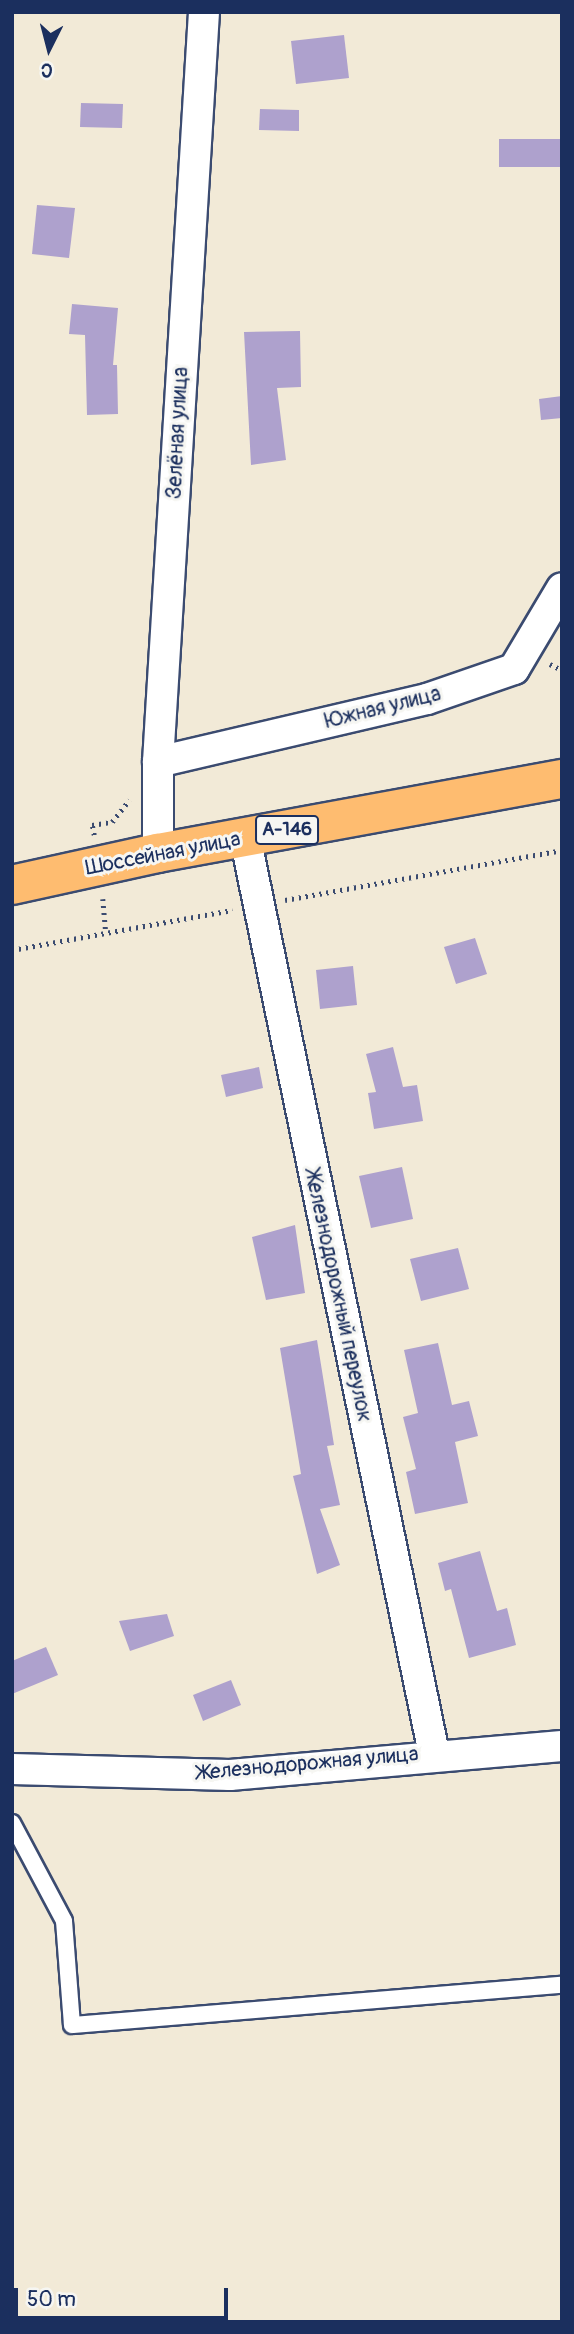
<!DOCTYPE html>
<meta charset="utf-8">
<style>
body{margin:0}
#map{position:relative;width:574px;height:2334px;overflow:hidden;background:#f2ead7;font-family:Pangolin,sans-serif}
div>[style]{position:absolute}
.building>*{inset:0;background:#aea1cd}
.path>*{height:4.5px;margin-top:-2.25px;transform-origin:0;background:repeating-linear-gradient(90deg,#3b4b70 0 2px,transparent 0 7px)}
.roads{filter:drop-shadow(2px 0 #3b4b70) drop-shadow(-2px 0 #3b4b70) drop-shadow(0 2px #3b4b70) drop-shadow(0 -2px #3b4b70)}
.lane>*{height:16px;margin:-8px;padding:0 8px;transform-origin:8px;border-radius:8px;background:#fff}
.street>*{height:30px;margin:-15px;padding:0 15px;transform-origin:15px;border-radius:15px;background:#fff}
.highway>*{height:38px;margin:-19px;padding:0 19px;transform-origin:19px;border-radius:19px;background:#febc70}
span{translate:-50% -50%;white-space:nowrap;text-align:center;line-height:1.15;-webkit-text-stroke:6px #f6f6f2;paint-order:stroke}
.shield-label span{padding:2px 5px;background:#f6f6f2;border:2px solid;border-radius:5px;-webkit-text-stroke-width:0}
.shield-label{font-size:19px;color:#1b2f5e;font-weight:700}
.street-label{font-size:21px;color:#1b2f5e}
.frame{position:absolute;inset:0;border:14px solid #1b2f5e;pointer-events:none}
.north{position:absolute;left:14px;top:14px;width:70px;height:70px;-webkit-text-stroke:5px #f6f6f2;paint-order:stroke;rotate:186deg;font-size:19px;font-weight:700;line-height:28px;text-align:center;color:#1b2f5e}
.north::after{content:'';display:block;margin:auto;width:24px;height:32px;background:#1b2f5e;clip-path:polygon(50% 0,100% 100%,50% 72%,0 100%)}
.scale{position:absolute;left:14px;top:2288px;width:214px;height:32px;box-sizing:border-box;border:4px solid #1b2f5e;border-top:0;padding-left:9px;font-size:21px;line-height:24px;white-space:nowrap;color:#1b2f5e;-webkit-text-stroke:5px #f6f6f2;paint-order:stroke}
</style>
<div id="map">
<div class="building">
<div style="clip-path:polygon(344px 35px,349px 78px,296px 84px,291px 41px)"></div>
<div style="clip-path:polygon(81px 103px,123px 104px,122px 128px,80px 127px)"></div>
<div style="clip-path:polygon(260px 109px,299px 110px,299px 131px,259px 130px)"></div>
<div style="clip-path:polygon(499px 139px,562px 139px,562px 167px,499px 167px)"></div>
<div style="clip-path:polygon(37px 205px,75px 208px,69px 258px,32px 254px)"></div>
<div style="clip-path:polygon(72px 304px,118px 308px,113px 365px,117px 365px,118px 414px,87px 415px,85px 335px,69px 334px)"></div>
<div style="clip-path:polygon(300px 331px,301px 387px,277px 388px,286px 460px,251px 465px,244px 332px)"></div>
<div style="clip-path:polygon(562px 396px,562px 418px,541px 420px,539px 399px)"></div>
<div style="clip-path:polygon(475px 938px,487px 974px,456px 984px,444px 947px)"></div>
<div style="clip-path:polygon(353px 966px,357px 1005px,320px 1009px,316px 970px)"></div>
<div style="clip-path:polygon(393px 1047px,403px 1087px,417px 1085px,423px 1121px,374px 1129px,368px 1093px,376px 1092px,366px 1054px)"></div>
<div style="clip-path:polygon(259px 1067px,263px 1088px,226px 1097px,221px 1075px)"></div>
<div style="clip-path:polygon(402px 1167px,413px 1219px,371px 1228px,359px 1176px)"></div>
<div style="clip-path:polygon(295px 1225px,305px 1293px,266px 1300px,252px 1237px)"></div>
<div style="clip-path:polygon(458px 1248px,469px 1289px,421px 1301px,410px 1259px)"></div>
<div style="clip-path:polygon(317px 1340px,334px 1445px,327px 1446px,340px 1505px,320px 1509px,340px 1565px,317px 1574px,293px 1476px,301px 1474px,280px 1348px)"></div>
<div style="clip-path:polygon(438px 1343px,452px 1405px,469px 1401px,478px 1436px,455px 1442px,468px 1503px,415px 1514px,406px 1472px,416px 1469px,403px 1417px,418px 1413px,404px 1350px)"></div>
<div style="clip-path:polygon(480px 1551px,497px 1611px,507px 1608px,516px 1645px,469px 1658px,451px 1589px,445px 1591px,438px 1563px)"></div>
<div style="clip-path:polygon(167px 1614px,174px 1636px,130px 1651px,119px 1621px)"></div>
<div style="clip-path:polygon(46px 1647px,58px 1675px,12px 1694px,12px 1661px)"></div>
<div style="clip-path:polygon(231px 1680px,241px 1705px,203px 1721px,193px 1695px)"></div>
</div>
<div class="path">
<div style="left:550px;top:664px;width:13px;rotate:27deg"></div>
<div style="left:94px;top:835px;width:10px;rotate:-101deg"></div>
<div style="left:92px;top:825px;width:20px;rotate:-9deg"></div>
<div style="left:112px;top:822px;width:28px;rotate:-52deg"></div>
<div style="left:103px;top:899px;width:34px;rotate:85deg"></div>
<div style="left:285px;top:900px;width:281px;rotate:-10.2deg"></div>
<div style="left:12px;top:950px;width:224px;rotate:-10.3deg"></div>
</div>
<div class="roads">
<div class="lane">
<div style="left:12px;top:1823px;width:111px;rotate:62deg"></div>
<div style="left:64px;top:1921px;width:104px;rotate:85.6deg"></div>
<div style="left:72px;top:2025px;width:492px;rotate:-4.7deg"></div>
</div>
<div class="street">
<div style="left:158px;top:762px;width:276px;rotate:-13.2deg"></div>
<div style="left:427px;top:699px;width:92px;rotate:-19deg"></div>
<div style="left:514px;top:669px;width:94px;rotate:-59.3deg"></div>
<div style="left:245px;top:837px;width:936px;rotate:78.35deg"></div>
<div style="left:158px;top:853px;width:91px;rotate:-90deg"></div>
<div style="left:158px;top:762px;width:751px;rotate:-86.49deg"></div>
<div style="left:12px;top:1769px;width:218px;rotate:1.6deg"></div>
<div style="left:230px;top:1775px;width:333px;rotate:-5deg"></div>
</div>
<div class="highway">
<div style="left:12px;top:885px;width:149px;rotate:-12.4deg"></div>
<div style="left:158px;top:853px;width:411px;rotate:-10.4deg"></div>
</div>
</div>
<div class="shield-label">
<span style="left:287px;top:830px">А-146</span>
</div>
<div class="street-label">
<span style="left:178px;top:433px;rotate:-87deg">Зелёная улица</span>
<span style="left:383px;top:708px;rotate:-14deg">Южная улица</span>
<span style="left:163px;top:854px;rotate:-11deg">Шоссейная улица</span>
<span style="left:338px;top:1296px;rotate:78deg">Железнодорожный переулок</span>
<span style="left:308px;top:1764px;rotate:-5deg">Железнодорожная улица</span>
</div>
<div class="frame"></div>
<div class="north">С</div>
<div class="scale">50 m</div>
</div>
